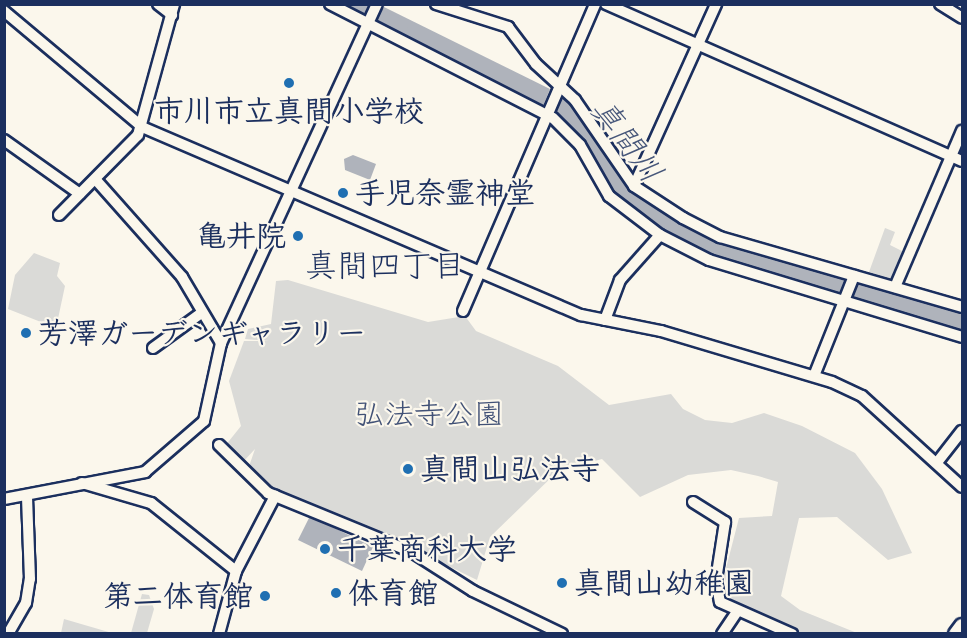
<!DOCTYPE html>
<meta charset="utf-8">
<style>
body{margin:0}
#map{position:relative;width:967px;height:638px;overflow:hidden;background:#fbf7ec;font-family:Caveat,"Klee One",sans-serif}
div>[style]{position:absolute}
.green>*{inset:0;background:#dadad7}
.water>*{inset:0;background:#afb3bb}
.river>*{height:16px;margin:-8px;padding:0 8px;transform-origin:8px;border-radius:8px;background:#afb3bb}
.roads{filter:drop-shadow(2px 0 #1b2f5e) drop-shadow(-2px 0 #1b2f5e) drop-shadow(0 2px #1b2f5e) drop-shadow(0 -2px #1b2f5e)}
.minor>*{height:10px;margin:-5px;padding:0 5px;transform-origin:5px;border-radius:5px;background:#fbf7ec}
.major>*{height:14px;margin:-7px;padding:0 7px;transform-origin:7px;border-radius:7px;background:#fbf7ec}
.dots>*{width:16px;height:16px;translate:-50% -50%;box-sizing:border-box;border:3px solid #fbf7ec;border-radius:50%}
span{translate:-50% -50%;white-space:nowrap;text-align:center;line-height:1.15;-webkit-text-stroke:4.5px #fbf7ec;paint-order:stroke}
.poi-label{font-size:30px;color:#1b2f5e;font-weight:700}
.left{translate:0 -50%;text-align:left}
.right{translate:-100% -50%;text-align:right}
.park-label{font-size:30px;color:#415176}
.water-label{font-size:32px;color:#47577a;font-style:italic}
.neighbourhood-label{font-size:32px;color:#1b2f5e}
.frame{position:absolute;inset:0;border:6px solid #1b2f5e;pointer-events:none}
</style>
<div id="map">
<div class="green">
<div style="clip-path:polygon(885px 228px,895px 232px,890px 245px,904px 252px,892px 280px,869px 272px)"></div>
<div style="clip-path:polygon(34px 253px,60px 263px,57px 276px,65px 286px,56px 328px,8px 309px,15px 275px)"></div>
<div style="clip-path:polygon(288px 280px,428px 322px,465px 316px,476px 331px,558px 366px,609px 405px,671px 394px,683px 409px,705px 420px,732px 423px,764px 413px,802px 426px,855px 453px,882px 489px,912px 553px,888px 560px,837px 517px,799px 518px,781px 596px,800px 610px,857px 633px,801px 633px,733px 606px,724px 576px,739px 518px,772px 516px,778px 482px,758px 476px,731px 470px,688px 475px,640px 497px,602px 459px,558px 471px,490px 537px,477px 580px,371px 528px,280px 494px,246px 475px,255px 449px,242px 463px,225px 446px,241px 426px,229px 381px,244px 341px,269px 341px,245px 339px,248px 329px,271px 324px,276px 281px)"></div>
<div style="clip-path:polygon(142px 594px,149px 595px,154px 609px,147px 633px,131px 633px)"></div>
<div style="clip-path:polygon(64px 619px,112px 633px,61px 633px)"></div>
</div>
<div class="water">
<div style="clip-path:polygon(384px 7px,550px 89px,543px 106px,373px 28px)"></div>
<div style="clip-path:polygon(562px 93px,631px 189px,718px 241px,962px 313px,962px 333px,712px 256px,664px 230px,614px 194px,572px 127px,554px 113px)"></div>
<div style="clip-path:polygon(353px 155px,376px 164px,370px 180px,345px 170px,344px 159px)"></div>
<div style="clip-path:polygon(310px 516px,373px 547px,362px 571px,298px 540px)"></div>
</div>
<div class="river">
<div style="left:354px;top:4px;width:51px;rotate:27.1deg"></div>
</div>
<div class="roads">
<div class="minor">
<div style="left:158px;top:4px;width:18px;rotate:38deg"></div>
<div style="left:330px;top:4px;width:250px;rotate:27.1deg"></div>
<div style="left:553px;top:118px;width:38px;rotate:45deg"></div>
<div style="left:580px;top:145px;width:59px;rotate:60.4deg"></div>
<div style="left:609px;top:196px;width:64px;rotate:37.4deg"></div>
<div style="left:660px;top:235px;width:55px;rotate:27deg"></div>
<div style="left:709px;top:260px;width:264px;rotate:16.9deg"></div>
<div style="left:436px;top:4px;width:76px;rotate:17.7deg"></div>
<div style="left:508px;top:27px;width:46px;rotate:52.9deg"></div>
<div style="left:536px;top:64px;width:53px;rotate:42.7deg"></div>
<div style="left:575px;top:100px;width:104px;rotate:55.5deg"></div>
<div style="left:634px;top:186px;width:59px;rotate:33.1deg"></div>
<div style="left:683px;top:218px;width:42px;rotate:27.2deg"></div>
<div style="left:720px;top:237px;width:252px;rotate:16.1deg"></div>
<div style="left:606px;top:4px;width:389px;rotate:23.8deg"></div>
<div style="left:940px;top:4px;width:26px;rotate:32deg"></div>
<div style="left:4px;top:11px;width:180px;rotate:40deg"></div>
<div style="left:142px;top:127px;width:478px;rotate:23.2deg"></div>
<div style="left:581px;top:315px;width:82px;rotate:11.3deg"></div>
<div style="left:661px;top:331px;width:178px;rotate:16.6deg"></div>
<div style="left:832px;top:382px;width:33px;rotate:25deg"></div>
<div style="left:862px;top:396px;width:135px;rotate:42.3deg"></div>
<div style="left:4px;top:140px;width:93px;rotate:35.4deg"></div>
<div style="left:96px;top:180px;width:130px;rotate:48.4deg"></div>
<div style="left:182px;top:277px;width:77px;rotate:59.4deg"></div>
<div style="left:634px;top:186px;width:200px;rotate:-65.7deg"></div>
<div style="left:59px;top:215px;width:112px;rotate:-45.4deg"></div>
<div style="left:138px;top:135px;width:136px;rotate:-74.6deg"></div>
<div style="left:895px;top:287px;width:170px;rotate:-66.8deg"></div>
<div style="left:463px;top:311px;width:334px;rotate:-66.7deg"></div>
<div style="left:605px;top:320px;width:43px;rotate:-69.4deg"></div>
<div style="left:620px;top:280px;width:60px;rotate:-48.4deg"></div>
<div style="left:153px;top:348px;width:58px;rotate:-35.9deg"></div>
<div style="left:814px;top:376px;width:108px;rotate:-68.2deg"></div>
<div style="left:219px;top:445px;width:69px;rotate:44.4deg"></div>
<div style="left:268px;top:493px;width:156px;rotate:22.3deg"></div>
<div style="left:412px;top:552px;width:72px;rotate:32.6deg"></div>
<div style="left:473px;top:591px;width:99px;rotate:25.8deg"></div>
<div style="left:939px;top:460px;width:37px;rotate:-52deg"></div>
<div style="left:82px;top:483px;width:72px;rotate:16.2deg"></div>
<div style="left:151px;top:503px;width:109px;rotate:38.7deg"></div>
<div style="left:4px;top:499px;width:144px;rotate:-10.8deg"></div>
<div style="left:145px;top:472px;width:78px;rotate:-40.8deg"></div>
<div style="left:204px;top:421px;width:80px;rotate:-77.7deg"></div>
<div style="left:221px;top:343px;width:373px;rotate:-65.3deg"></div>
<div style="left:693px;top:502px;width:38px;rotate:32deg"></div>
<div style="left:725px;top:522px;width:59px;rotate:98.8deg"></div>
<div style="left:716px;top:580px;width:22px;rotate:80deg"></div>
<div style="left:720px;top:602px;width:79px;rotate:24deg"></div>
<div style="left:8px;top:634px;width:36px;rotate:-60deg"></div>
<div style="left:26px;top:603px;width:24px;rotate:-81deg"></div>
<div style="left:30px;top:579px;width:80px;rotate:-92.1deg"></div>
<div style="left:219px;top:634px;width:65px;rotate:-74.9deg"></div>
<div style="left:236px;top:571px;width:85px;rotate:-62.5deg"></div>
<div style="left:722px;top:634px;width:25px;rotate:-56deg"></div>
</div>
<div class="major">
<div style="left:956px;top:634px;width:10px;rotate:-53deg"></div>
</div>
</div>
<div class="dots">
<div style="left:289px;top:83px;background:#1f6fb2"></div>
<div style="left:343px;top:193px;background:#1f6fb2"></div>
<div style="left:298px;top:236px;background:#1f6fb2"></div>
<div style="left:26px;top:333px;background:#1f6fb2"></div>
<div style="left:408px;top:469px;background:#1f6fb2"></div>
<div style="left:325px;top:549px;background:#1f6fb2"></div>
<div style="left:562px;top:583px;background:#1f6fb2"></div>
<div style="left:336px;top:593px;background:#1f6fb2"></div>
<div style="left:265px;top:596px;background:#1f6fb2"></div>
</div>
<div class="poi-label">
<span style="left:289px;top:111px">市川市立真間小学校</span>
<span class="left" style="left:355px;top:193px">手児奈霊神堂</span>
<span class="right" style="left:286px;top:236px">亀井院</span>
<span class="left" style="left:38px;top:333px">芳澤ガーデンギャラリー</span>
<span class="left" style="left:420px;top:469px">真間山弘法寺</span>
<span class="left" style="left:337px;top:549px">千葉商科大学</span>
<span class="left" style="left:574px;top:583px">真間山幼稚園</span>
<span class="left" style="left:348px;top:593px">体育館</span>
<span class="right" style="left:253px;top:596px">第二体育館</span>
</div>
<div class="park-label">
<span style="left:429px;top:414px">弘法寺公園</span>
</div>
<div class="water-label">
<span style="left:626px;top:141px;rotate:53deg">真間川</span>
</div>
<div class="neighbourhood-label">
<span style="left:385px;top:266px">真間四丁目</span>
</div>
<div class="frame"></div>
</div>
